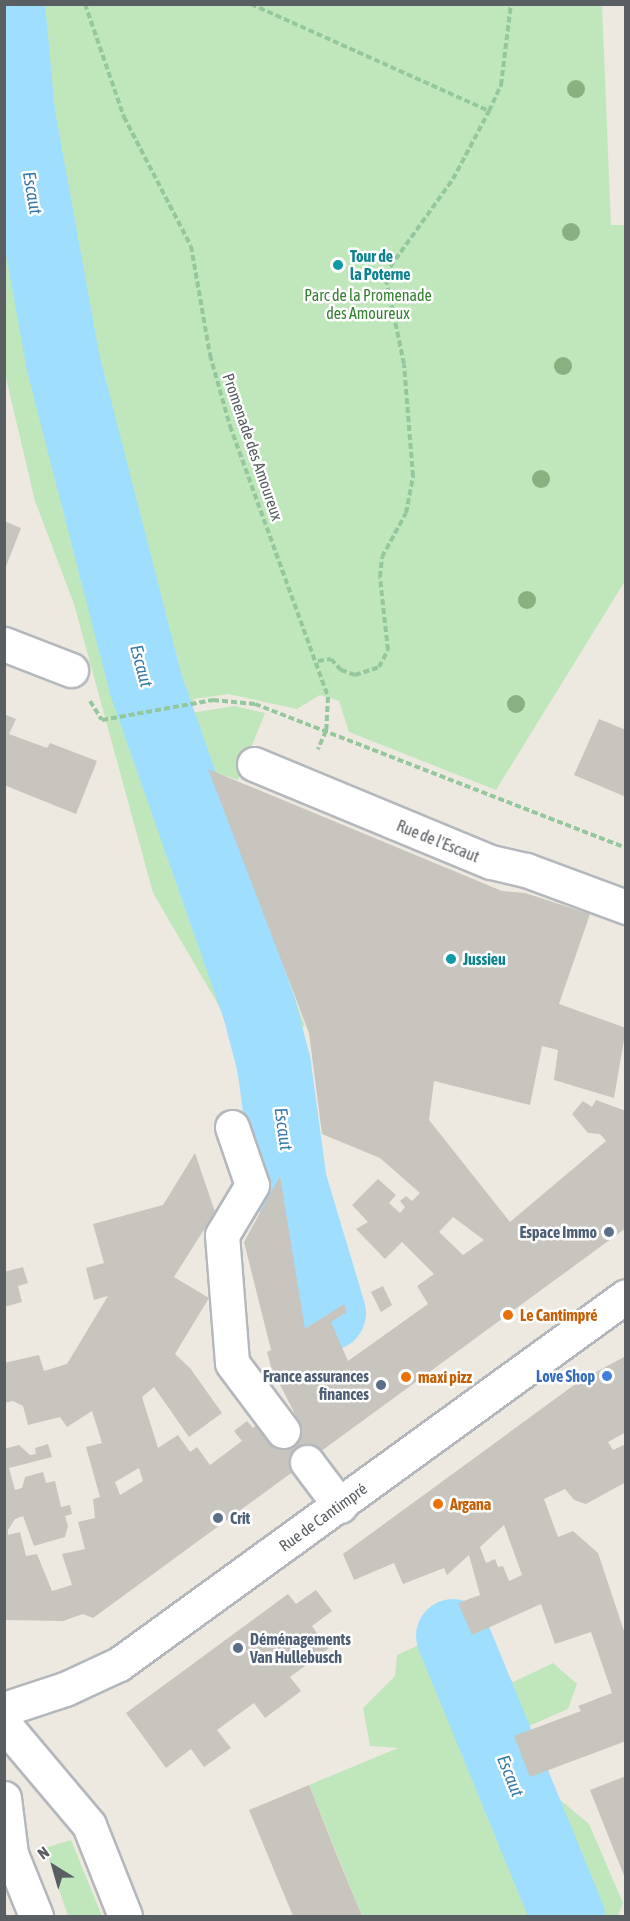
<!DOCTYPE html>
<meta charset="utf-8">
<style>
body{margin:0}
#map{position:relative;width:630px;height:1921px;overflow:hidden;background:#ede9e1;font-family:"Asap Condensed",sans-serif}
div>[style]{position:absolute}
.green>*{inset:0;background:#c0e6bc}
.river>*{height:74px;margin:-37px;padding:0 37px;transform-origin:37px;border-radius:37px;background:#9fdeff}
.building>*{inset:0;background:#c8c4be}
.path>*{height:4px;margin-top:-2px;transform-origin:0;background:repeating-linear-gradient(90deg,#95c79f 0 6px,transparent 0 9px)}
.roads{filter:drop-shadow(2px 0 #b4b8bc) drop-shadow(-2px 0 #b4b8bc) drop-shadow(0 2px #b4b8bc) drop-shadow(0 -2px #b4b8bc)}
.minor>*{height:33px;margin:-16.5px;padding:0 16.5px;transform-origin:16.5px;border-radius:16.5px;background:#fff}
.trees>*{width:18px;height:18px;margin:-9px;border-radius:50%;background:#88b080}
.dots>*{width:16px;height:16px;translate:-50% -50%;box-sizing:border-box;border:3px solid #fff;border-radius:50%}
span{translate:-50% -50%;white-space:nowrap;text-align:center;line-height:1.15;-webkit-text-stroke:5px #fff;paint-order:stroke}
.culture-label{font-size:16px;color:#0d838f;font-weight:700}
.left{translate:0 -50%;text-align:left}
.park-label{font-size:16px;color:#358231}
.street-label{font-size:16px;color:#595e62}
.service-label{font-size:16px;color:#4e5e75;font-weight:700}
.right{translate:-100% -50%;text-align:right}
.food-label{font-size:16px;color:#c56008;font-weight:700}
.shop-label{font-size:16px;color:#366cbe;font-weight:700}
.water-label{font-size:18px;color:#387aaa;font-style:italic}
.frame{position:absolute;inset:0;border:6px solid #595e62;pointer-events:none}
.north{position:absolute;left:24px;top:1837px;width:60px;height:60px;-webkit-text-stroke:4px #fff;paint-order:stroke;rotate:323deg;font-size:16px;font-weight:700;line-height:24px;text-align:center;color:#595e62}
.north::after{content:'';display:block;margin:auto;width:21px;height:27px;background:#595e62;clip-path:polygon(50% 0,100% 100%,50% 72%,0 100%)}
</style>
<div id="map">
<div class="green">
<div style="clip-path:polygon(4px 5px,602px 5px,611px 225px,626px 225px,625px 581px,496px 790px,349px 732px,339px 701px,320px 695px,297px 709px,228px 694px,194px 699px,191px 713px,234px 706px,265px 713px,238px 780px,208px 770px,305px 1026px,243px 1047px,153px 893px,74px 604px,35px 501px,5px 374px)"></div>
<div style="clip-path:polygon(evenodd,434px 1638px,478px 1651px,513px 1682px,553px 1663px,577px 1684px,568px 1709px,508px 1735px,528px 1784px,552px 1793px,589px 1824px,623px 1903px,618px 1916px,362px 1916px,309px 1785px,398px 1748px,370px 1746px,363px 1708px,395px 1676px,397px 1655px,434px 1638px,477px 1740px,505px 1810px,505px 1825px,470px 1742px,477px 1740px)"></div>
<div style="clip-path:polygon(71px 1840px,102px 1916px,68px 1916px,45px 1848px)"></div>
</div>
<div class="river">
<div style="left:8px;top:4px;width:110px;rotate:84.8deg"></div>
<div style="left:18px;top:114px;width:252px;rotate:79.7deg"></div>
<div style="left:63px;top:362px;width:333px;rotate:75.6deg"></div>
<div style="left:146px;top:685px;width:345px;rotate:70.7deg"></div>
<div style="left:260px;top:1011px;width:56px;rotate:75.5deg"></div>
<div style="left:274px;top:1065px;width:119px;rotate:82.3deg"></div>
<div style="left:290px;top:1183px;width:136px;rotate:73.3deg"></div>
<div style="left:453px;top:1636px;width:303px;rotate:67.7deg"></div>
</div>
<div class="building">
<div style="clip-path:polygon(4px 521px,21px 528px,5px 569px,4px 569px)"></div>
<div style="clip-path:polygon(4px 714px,16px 719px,9px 734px,47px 748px,50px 743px,97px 761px,76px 814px,4px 785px)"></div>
<div style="clip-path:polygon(599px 719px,626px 730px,626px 797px,574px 775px)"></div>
<div style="clip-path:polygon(evenodd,208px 769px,502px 891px,525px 893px,590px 914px,559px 1004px,626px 1028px,614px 1098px,554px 1080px,558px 1050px,542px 1046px,530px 1105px,434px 1081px,429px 1120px,510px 1222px,606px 1141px,600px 1134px,588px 1133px,572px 1114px,583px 1101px,592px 1107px,596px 1100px,626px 1111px,626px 1228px,93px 1618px,83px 1614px,63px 1621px,4px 1620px,4px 1449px,19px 1445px,30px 1455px,36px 1454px,35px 1448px,48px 1444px,52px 1457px,9px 1468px,15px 1490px,22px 1488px,25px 1477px,43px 1472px,46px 1483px,55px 1481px,61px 1507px,70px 1505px,72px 1514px,65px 1516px,68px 1526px,65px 1537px,34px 1546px,23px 1516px,15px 1519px,8px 1530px,8px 1535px,20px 1532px,26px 1556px,37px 1554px,52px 1591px,72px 1585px,62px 1554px,85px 1549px,78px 1522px,95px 1518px,93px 1499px,100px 1497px,86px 1447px,102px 1443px,92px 1411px,67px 1427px,60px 1417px,28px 1425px,23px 1406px,13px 1401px,4px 1403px,4px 1363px,39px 1355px,44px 1371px,67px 1364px,108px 1296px,94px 1300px,86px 1268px,104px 1263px,93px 1224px,163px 1205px,195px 1153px,215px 1212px,174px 1277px,209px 1298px,175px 1354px,190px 1368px,222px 1413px,189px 1437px,154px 1387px,142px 1397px,158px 1448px,178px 1435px,190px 1452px,197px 1447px,210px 1465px,242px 1441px,234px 1431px,247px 1421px,253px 1428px,260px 1423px,272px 1439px,298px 1420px,271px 1367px,267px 1352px,271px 1350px,244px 1242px,280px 1176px,305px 1329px,344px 1304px,347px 1312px,331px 1322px,348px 1361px,428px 1304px,417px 1286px,434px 1274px,402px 1242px,385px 1259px,356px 1229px,368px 1222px,352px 1205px,378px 1179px,396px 1195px,389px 1203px,400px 1213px,405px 1207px,400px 1201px,406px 1196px,412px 1201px,420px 1193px,380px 1158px,322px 1134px,309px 1033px,208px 769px,453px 1217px,484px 1240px,463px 1255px,439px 1232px,453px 1217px,208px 769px,139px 1468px,143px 1481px,120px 1495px,115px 1482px,139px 1468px)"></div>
<div style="clip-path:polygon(23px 1267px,28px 1283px,18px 1286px,22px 1302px,4px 1307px,4px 1272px)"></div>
<div style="clip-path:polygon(383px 1286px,392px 1305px,381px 1312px,371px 1292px)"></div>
<div style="clip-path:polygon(evenodd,626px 1356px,626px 1432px,608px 1442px,613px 1450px,626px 1444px,626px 1482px,586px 1504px,574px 1500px,565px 1489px,544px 1499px,558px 1537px,573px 1531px,598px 1553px,626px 1637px,626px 1741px,530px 1777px,514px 1736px,581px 1711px,578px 1706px,612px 1693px,591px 1632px,555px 1644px,541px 1604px,472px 1635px,458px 1603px,480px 1595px,469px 1555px,447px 1575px,444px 1568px,403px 1584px,394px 1563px,354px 1580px,343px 1554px,581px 1380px,626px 1356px,504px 1525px,522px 1575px,509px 1581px,503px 1566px,498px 1567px,495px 1559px,486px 1563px,480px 1547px,504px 1525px)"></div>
<div style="clip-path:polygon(316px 1590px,332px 1611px,312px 1626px,328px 1649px,290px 1677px,301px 1691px,265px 1718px,254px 1703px,217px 1730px,231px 1748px,204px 1767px,191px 1749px,166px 1768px,126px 1713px,288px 1594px,296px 1604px)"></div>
<div style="clip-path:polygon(626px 1776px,626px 1878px,625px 1878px,590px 1790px)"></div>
<div style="clip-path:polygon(309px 1785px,338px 1858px,362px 1916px,293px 1916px,249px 1810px)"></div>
</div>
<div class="path">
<div style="left:85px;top:4px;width:120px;rotate:71deg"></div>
<div style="left:124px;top:117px;width:145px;rotate:62.6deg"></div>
<div style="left:191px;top:246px;width:111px;rotate:80.1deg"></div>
<div style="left:210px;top:355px;width:74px;rotate:74.3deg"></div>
<div style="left:230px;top:426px;width:288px;rotate:70.1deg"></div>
<div style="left:328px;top:697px;width:34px;rotate:93deg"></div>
<div style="left:326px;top:731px;width:20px;rotate:114deg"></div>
<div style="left:251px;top:4px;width:261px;rotate:24.2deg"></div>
<div style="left:318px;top:661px;width:13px;rotate:-9deg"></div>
<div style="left:331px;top:659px;width:15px;rotate:48deg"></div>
<div style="left:341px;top:670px;width:15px;rotate:20deg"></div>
<div style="left:355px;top:675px;width:25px;rotate:-18deg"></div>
<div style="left:379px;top:667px;width:19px;rotate:-62deg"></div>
<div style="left:388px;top:650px;width:73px;rotate:-96.3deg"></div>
<div style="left:380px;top:577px;width:20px;rotate:-84deg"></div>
<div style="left:382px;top:557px;width:50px;rotate:-61.4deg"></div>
<div style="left:406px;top:513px;width:38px;rotate:-79deg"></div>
<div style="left:413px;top:476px;width:112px;rotate:-94.6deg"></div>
<div style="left:404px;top:364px;width:92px;rotate:-101.9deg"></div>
<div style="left:385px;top:274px;width:117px;rotate:-54.4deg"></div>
<div style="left:453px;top:179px;width:77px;rotate:-62.1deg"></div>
<div style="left:489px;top:111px;width:29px;rotate:-65deg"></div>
<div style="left:501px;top:85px;width:82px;rotate:-83deg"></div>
<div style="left:90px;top:701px;width:22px;rotate:58deg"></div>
<div style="left:102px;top:720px;width:113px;rotate:-10.2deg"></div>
<div style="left:213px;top:700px;width:42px;rotate:5.4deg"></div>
<div style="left:255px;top:704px;width:398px;rotate:21.2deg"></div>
</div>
<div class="roads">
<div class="minor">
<div style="left:4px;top:644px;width:72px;rotate:21.2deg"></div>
<div style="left:254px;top:764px;width:256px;rotate:22.5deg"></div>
<div style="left:491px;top:862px;width:36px;rotate:13deg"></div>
<div style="left:526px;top:870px;width:107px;rotate:20.3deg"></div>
<div style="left:232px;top:1127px;width:61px;rotate:71deg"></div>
<div style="left:252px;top:1185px;width:58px;rotate:121deg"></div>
<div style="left:222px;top:1235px;width:128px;rotate:85.5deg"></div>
<div style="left:232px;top:1363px;width:85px;rotate:53.1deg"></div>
<div style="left:307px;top:1462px;width:55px;rotate:53.1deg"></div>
<div style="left:4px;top:1709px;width:64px;rotate:-18.2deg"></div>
<div style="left:65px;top:1689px;width:60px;rotate:-24.8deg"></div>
<div style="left:119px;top:1664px;width:626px;rotate:-35.97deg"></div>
<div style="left:4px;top:1724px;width:132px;rotate:49.9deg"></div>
<div style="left:89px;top:1825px;width:98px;rotate:68.4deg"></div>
<div style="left:4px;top:1798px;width:56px;rotate:82.9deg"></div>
<div style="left:11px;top:1854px;width:67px;rotate:68deg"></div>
</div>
</div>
<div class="trees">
<div style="left:576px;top:89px"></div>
<div style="left:571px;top:232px"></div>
<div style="left:563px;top:366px"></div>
<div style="left:541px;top:479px"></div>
<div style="left:527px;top:600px"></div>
<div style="left:516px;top:704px"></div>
</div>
<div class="dots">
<div style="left:338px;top:265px;background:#0f9aa8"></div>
<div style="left:451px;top:959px;background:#0f9aa8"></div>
<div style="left:609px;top:1232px;background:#5c6f8a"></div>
<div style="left:508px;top:1315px;background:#e8710a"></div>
<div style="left:607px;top:1376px;background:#3f7fe0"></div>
<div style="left:406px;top:1377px;background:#e8710a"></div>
<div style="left:381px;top:1385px;background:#5c6f8a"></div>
<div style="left:438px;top:1504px;background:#e8710a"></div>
<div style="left:218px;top:1518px;background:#5c6f8a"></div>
<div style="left:238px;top:1648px;background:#5c6f8a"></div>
</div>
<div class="culture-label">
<span class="left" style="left:350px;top:265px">Tour de<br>la Poterne</span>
<span class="left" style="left:463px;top:959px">Jussieu</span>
</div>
<div class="park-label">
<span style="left:368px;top:304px">Parc de la Promenade<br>des Amoureux</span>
</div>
<div class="street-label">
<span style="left:253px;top:447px;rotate:71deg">Promenade des Amoureux</span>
<span style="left:438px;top:841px;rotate:22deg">Rue de l'Escaut</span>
<span style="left:323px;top:1517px;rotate:-36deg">Rue de Cantimpré</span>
</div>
<div class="service-label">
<span class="right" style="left:597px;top:1232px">Espace Immo</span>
<span class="right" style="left:369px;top:1385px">France assurances<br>finances</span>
<span class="left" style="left:230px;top:1518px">Crit</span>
<span class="left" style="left:250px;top:1648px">Déménagements<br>Van Hullebusch</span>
</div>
<div class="food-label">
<span class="left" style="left:520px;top:1315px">Le Cantimpré</span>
<span class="left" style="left:418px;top:1377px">maxi pizz</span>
<span class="left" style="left:450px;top:1504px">Argana</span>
</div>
<div class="shop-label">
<span class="right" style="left:595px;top:1376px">Love Shop</span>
</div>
<div class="water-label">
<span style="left:32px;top:193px;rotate:80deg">Escaut</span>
<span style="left:141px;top:666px;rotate:75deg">Escaut</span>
<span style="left:283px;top:1129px;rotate:82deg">Escaut</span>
<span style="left:510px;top:1776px;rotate:68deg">Escaut</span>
</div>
<div class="frame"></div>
<div class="north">N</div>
</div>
